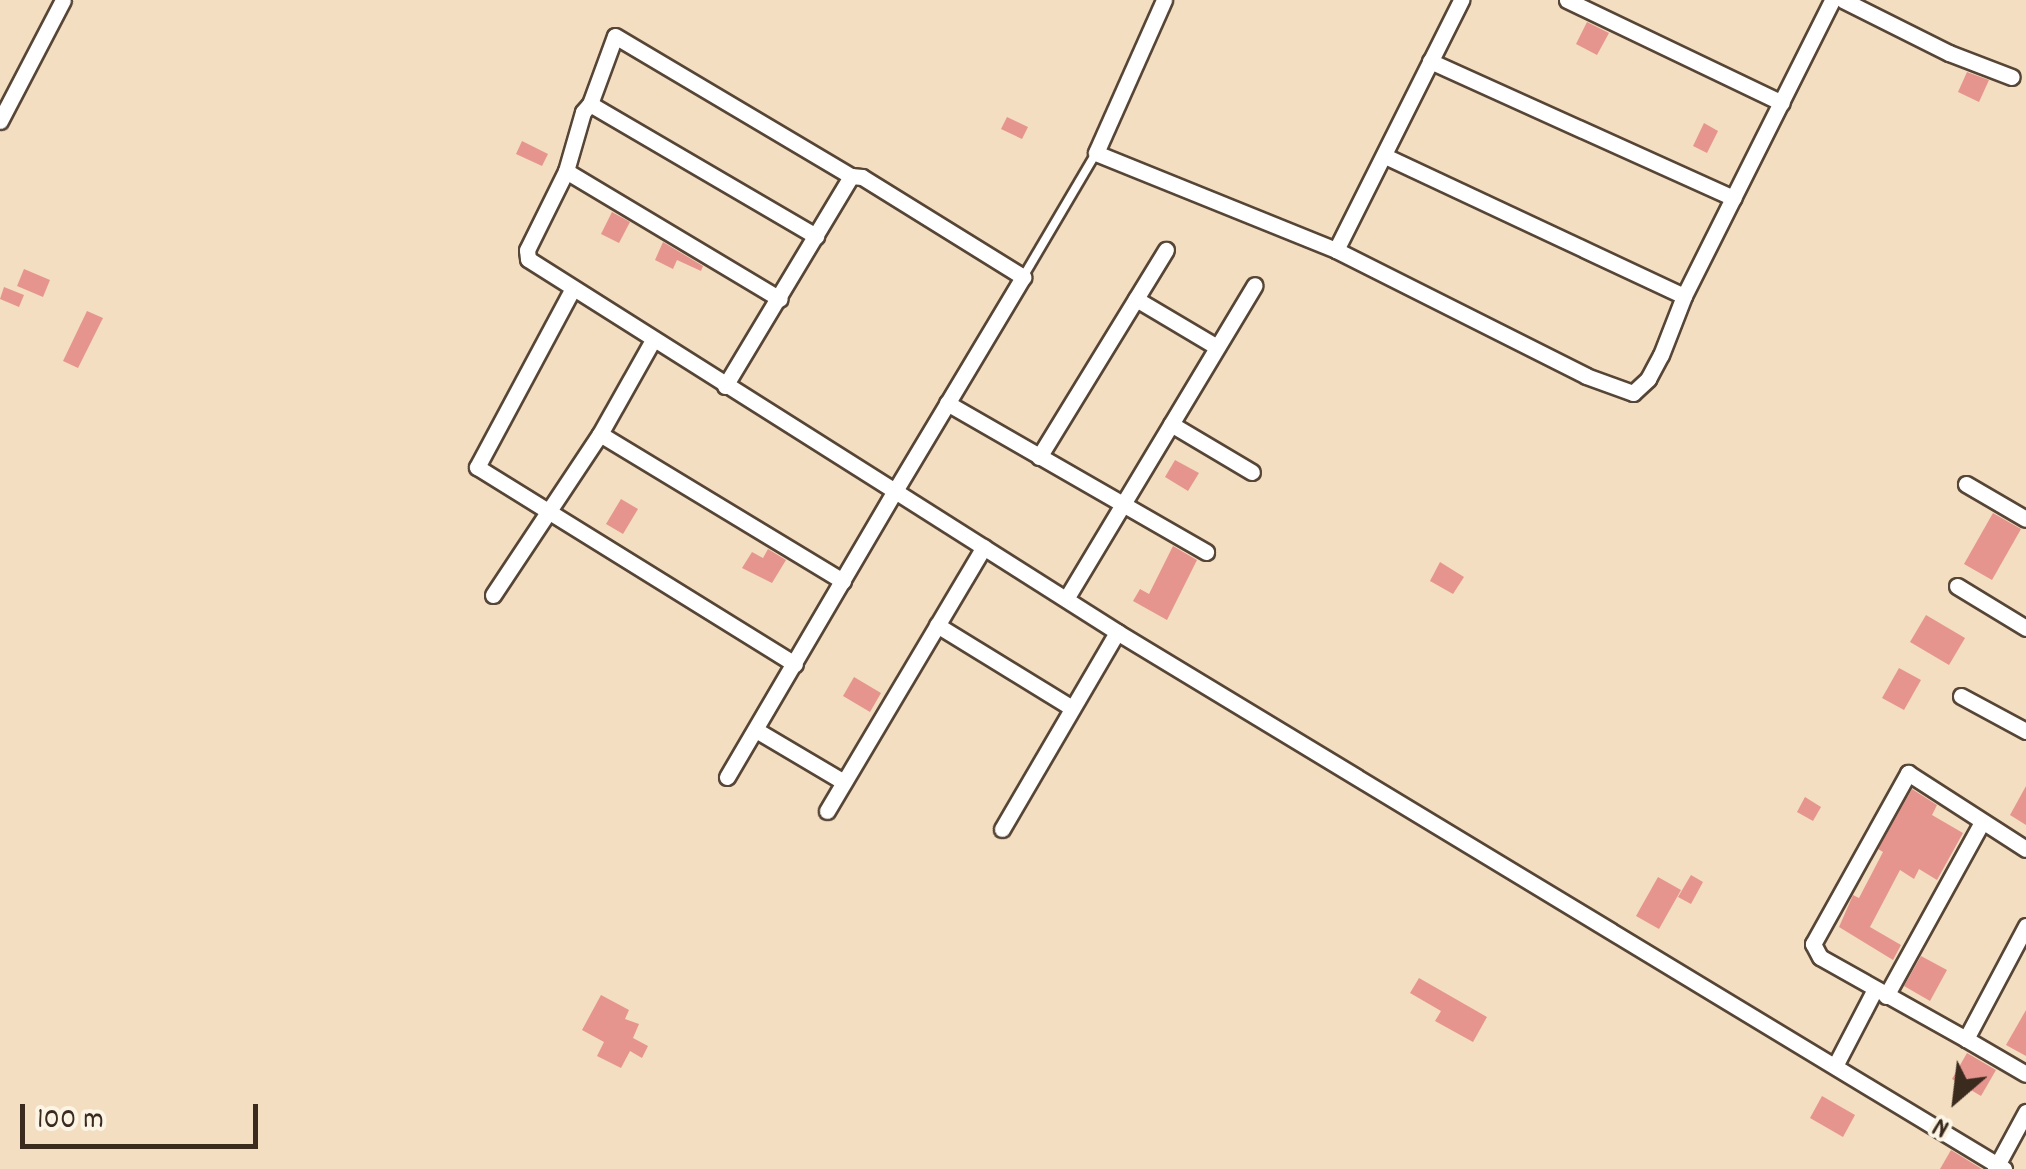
<!DOCTYPE html>
<style>
body{margin:0}
#map{position:relative;width:2026px;height:1169px;overflow:hidden;background:#f3dec1;font-family:Dekko,sans-serif}
div>[style]{position:absolute}
.building>*{inset:0;background:#e6958e}
.roads{filter:drop-shadow(2px 0 #574536) drop-shadow(-2px 0 #574536) drop-shadow(0 2px #574536) drop-shadow(0 -2px #574536)}
.service>*{height:8px;margin:-4px;padding:0 4px;transform-origin:4px;border-radius:4px;background:#fff}
.minor>*{height:15px;margin:-7.5px;padding:0 7.5px;transform-origin:7.5px;border-radius:7.5px;background:#fff}
span{translate:-50% -50%;white-space:nowrap;text-align:center;line-height:1.15;-webkit-text-stroke:9px #fcf5e5;paint-order:stroke}
.north{position:absolute;left:1906px;top:1049px;width:100px;height:100px;-webkit-text-stroke:8px #fcf5e5;paint-order:stroke;rotate:208deg;font-size:28px;font-weight:700;line-height:40px;text-align:center;color:#3b2a1e}
.north::after{content:'';display:block;margin:auto;width:35px;height:45px;background:#3b2a1e;clip-path:polygon(50% 0,100% 100%,50% 72%,0 100%)}
.scale{position:absolute;left:20px;top:1104px;width:238px;height:45px;box-sizing:border-box;border:5px solid #3b2a1e;border-top:0;padding-left:12px;font-size:30px;line-height:35px;white-space:nowrap;color:#3b2a1e;-webkit-text-stroke:8px #fcf5e5;paint-order:stroke}
</style>
<div id="map">
<div class="building">
<div style="clip-path:polygon(1587px 22px,1609px 33px,1597px 55px,1576px 44px)"></div>
<div style="clip-path:polygon(1967px 72px,1989px 80px,1979px 102px,1958px 92px)"></div>
<div style="clip-path:polygon(1007px 117px,1028px 127px,1022px 139px,1001px 129px)"></div>
<div style="clip-path:polygon(1704px 123px,1718px 131px,1707px 153px,1693px 146px)"></div>
<div style="clip-path:polygon(522px 141px,548px 154px,542px 166px,516px 154px)"></div>
<div style="clip-path:polygon(612px 212px,630px 222px,619px 243px,601px 234px)"></div>
<div style="clip-path:polygon(663px 242px,703px 266px,701px 271px,677px 260px,673px 269px,655px 260px)"></div>
<div style="clip-path:polygon(24px 269px,50px 280px,43px 297px,17px 286px)"></div>
<div style="clip-path:polygon(4px 287px,24px 295px,19px 307px,0 299px)"></div>
<div style="clip-path:polygon(87px 311px,103px 318px,78px 368px,63px 361px)"></div>
<div style="clip-path:polygon(1175px 460px,1199px 473px,1188px 491px,1165px 477px)"></div>
<div style="clip-path:polygon(621px 499px,638px 509px,623px 534px,606px 524px)"></div>
<div style="clip-path:polygon(1993px 513px,2021px 529px,1992px 580px,1964px 564px)"></div>
<div style="clip-path:polygon(1173px 546px,1197px 560px,1167px 620px,1133px 601px,1140px 589px,1149px 594px)"></div>
<div style="clip-path:polygon(768px 549px,786px 560px,772px 583px,742px 568px,752px 552px,763px 558px)"></div>
<div style="clip-path:polygon(1440px 562px,1464px 577px,1453px 594px,1430px 581px)"></div>
<div style="clip-path:polygon(1926px 615px,1965px 638px,1949px 665px,1910px 642px)"></div>
<div style="clip-path:polygon(1899px 668px,1921px 680px,1904px 710px,1882px 698px)"></div>
<div style="clip-path:polygon(854px 677px,881px 693px,870px 712px,843px 696px)"></div>
<div style="clip-path:polygon(2026px 786px,2026px 825px,2010px 815px)"></div>
<div style="clip-path:polygon(1912px 789px,1937px 805px,1932px 815px,1963px 833px,1937px 880px,1919px 869px,1914px 879px,1900px 870px,1870px 927px,1901px 945px,1893px 960px,1839px 927px,1853px 895px,1859px 898px,1883px 852px,1878px 849px)"></div>
<div style="clip-path:polygon(1805px 797px,1821px 807px,1813px 821px,1797px 812px)"></div>
<div style="clip-path:polygon(1691px 875px,1703px 882px,1691px 904px,1678px 897px)"></div>
<div style="clip-path:polygon(1658px 877px,1681px 890px,1659px 929px,1636px 916px)"></div>
<div style="clip-path:polygon(1921px 956px,1947px 970px,1930px 1001px,1904px 986px)"></div>
<div style="clip-path:polygon(1419px 978px,1487px 1017px,1473px 1042px,1435px 1021px,1441px 1011px,1410px 993px)"></div>
<div style="clip-path:polygon(601px 995px,629px 1010px,625px 1019px,639px 1024px,633px 1038px,648px 1046px,642px 1058px,630px 1051px,621px 1068px,597px 1056px,604px 1042px,582px 1030px)"></div>
<div style="clip-path:polygon(2026px 1010px,2026px 1056px,2006px 1045px)"></div>
<div style="clip-path:polygon(1967px 1053px,1996px 1070px,1981px 1096px,1952px 1079px)"></div>
<div style="clip-path:polygon(1822px 1096px,1855px 1115px,1843px 1137px,1810px 1118px)"></div>
<div style="clip-path:polygon(1951px 1150px,1982px 1169px,1940px 1169px)"></div>
</div>
<div class="roads">
<div class="service">
<div style="left:1023px;top:277px;width:144px;rotate:-59.5deg"></div>
</div>
<div class="minor">
<div style="left:1164px;top:0;width:167px;rotate:114deg"></div>
<div style="left:1096px;top:153px;width:259px;rotate:22deg"></div>
<div style="left:1336px;top:250px;width:280px;rotate:26.7deg"></div>
<div style="left:1586px;top:376px;width:50px;rotate:19.9deg"></div>
<div style="left:1633px;top:393px;width:21px;rotate:-43deg"></div>
<div style="left:1648px;top:379px;width:27px;rotate:-62deg"></div>
<div style="left:1661px;top:355px;width:63px;rotate:-68.7deg"></div>
<div style="left:1684px;top:296px;width:331px;rotate:-63.4deg"></div>
<div style="left:1567px;top:0;width:238px;rotate:25.6deg"></div>
<div style="left:1843px;top:0;width:119px;rotate:26.6deg"></div>
<div style="left:1949px;top:53px;width:67px;rotate:20.9deg"></div>
<div style="left:1430px;top:61px;width:333px;rotate:24.3deg"></div>
<div style="left:590px;top:104px;width:262px;rotate:30.3deg"></div>
<div style="left:0;top:121px;width:136px;rotate:-62.5deg"></div>
<div style="left:1385px;top:156px;width:330px;rotate:25.1deg"></div>
<div style="left:566px;top:171px;width:249px;rotate:30.9deg"></div>
<div style="left:1336px;top:250px;width:280px;rotate:-63.4deg"></div>
<div style="left:572px;top:290px;width:201px;rotate:118.2deg"></div>
<div style="left:477px;top:467px;width:374px;rotate:31.8deg"></div>
<div style="left:1136px;top:299px;width:94px;rotate:30.7deg"></div>
<div style="left:725px;top:386px;width:245px;rotate:-59deg"></div>
<div style="left:947px;top:403px;width:299px;rotate:29.9deg"></div>
<div style="left:1171px;top:424px;width:94px;rotate:30.7deg"></div>
<div style="left:600px;top:434px;width:284px;rotate:31.2deg"></div>
<div style="left:1039px;top:457px;width:243px;rotate:-58.5deg"></div>
<div style="left:1966px;top:484px;width:69px;rotate:30.3deg"></div>
<div style="left:1957px;top:586px;width:81px;rotate:31.3deg"></div>
<div style="left:493px;top:595px;width:193px;rotate:-56.4deg"></div>
<div style="left:600px;top:434px;width:108px;rotate:-60.6deg"></div>
<div style="left:1066px;top:599px;width:366px;rotate:-59deg"></div>
<div style="left:937px;top:625px;width:158px;rotate:31.6deg"></div>
<div style="left:1961px;top:696px;width:74px;rotate:28.3deg"></div>
<div style="left:756px;top:730px;width:102px;rotate:30.6deg"></div>
<div style="left:727px;top:777px;width:332px;rotate:-59.6deg"></div>
<div style="left:895px;top:491px;width:434px;rotate:-147.7deg"></div>
<div style="left:528px;top:259px;width:9px;rotate:-96deg"></div>
<div style="left:527px;top:250px;width:88px;rotate:-63.7deg"></div>
<div style="left:566px;top:171px;width:61px;rotate:-73.9deg"></div>
<div style="left:583px;top:112px;width:11px;rotate:-49deg"></div>
<div style="left:590px;top:104px;width:72px;rotate:-69.8deg"></div>
<div style="left:615px;top:36px;width:274px;rotate:30.7deg"></div>
<div style="left:851px;top:176px;width:11px;rotate:5deg"></div>
<div style="left:862px;top:177px;width:190px;rotate:31.8deg"></div>
<div style="left:1023px;top:277px;width:249px;rotate:120.9deg"></div>
<div style="left:895px;top:491px;width:263px;rotate:32.4deg"></div>
<div style="left:1117px;top:632px;width:1037px;rotate:31.19deg"></div>
<div style="left:827px;top:811px;width:307px;rotate:-59.3deg"></div>
<div style="left:1002px;top:829px;width:228px;rotate:-59.7deg"></div>
<div style="left:2026px;top:926px;width:128px;rotate:118deg"></div>
<div style="left:1966px;top:1039px;width:69px;rotate:30.3deg"></div>
<div style="left:1886px;top:996px;width:196px;rotate:-61.1deg"></div>
<div style="left:1966px;top:1039px;width:167px;rotate:-150.7deg"></div>
<div style="left:1820px;top:957px;width:15px;rotate:-118deg"></div>
<div style="left:1813px;top:944px;width:196px;rotate:-60.9deg"></div>
<div style="left:1908px;top:773px;width:140px;rotate:32.8deg"></div>
<div style="left:1835px;top:1066px;width:87px;rotate:-62.5deg"></div>
<div style="left:1995px;top:1169px;width:65px;rotate:-61.5deg"></div>
</div>
</div>
<div class="north">N</div>
<div class="scale">100 m</div>
</div>
